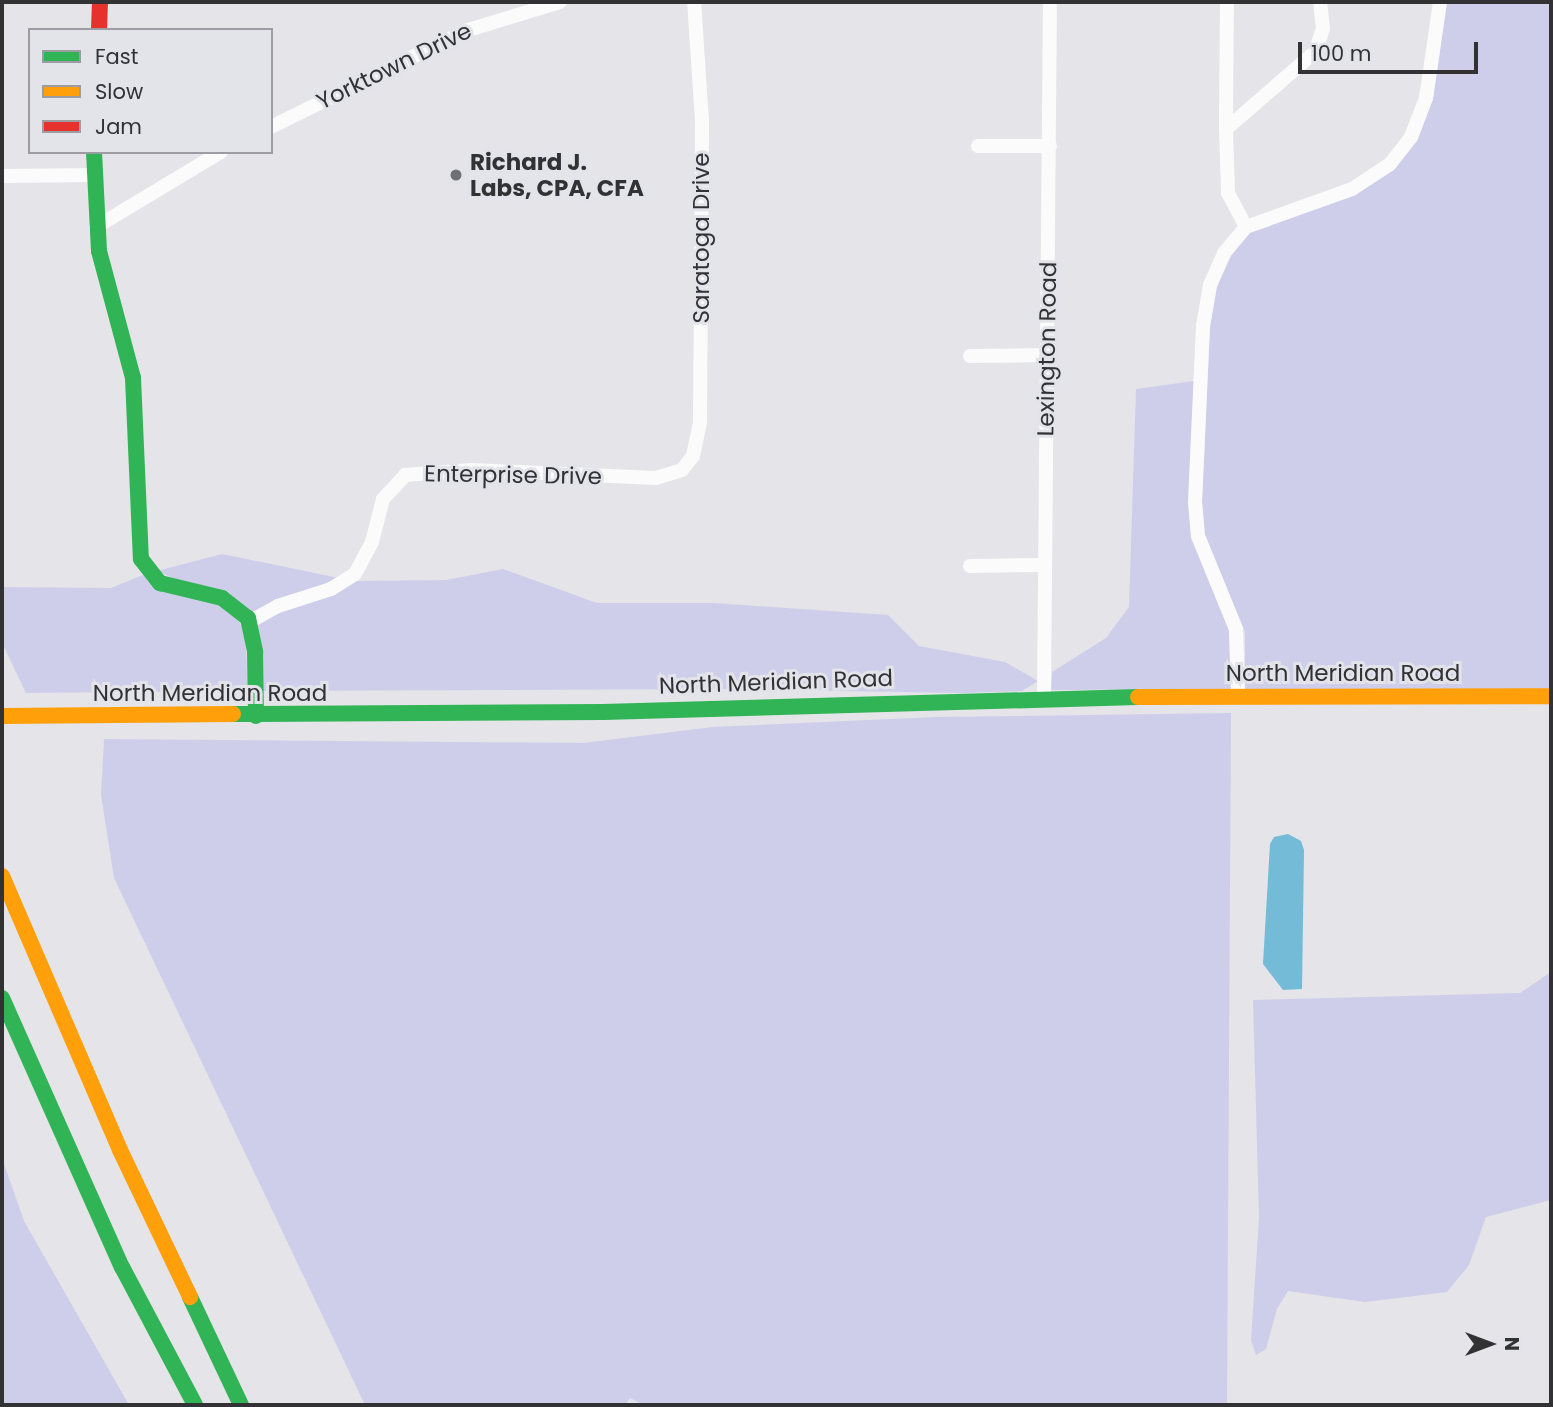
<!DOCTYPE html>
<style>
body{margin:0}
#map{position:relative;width:1553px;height:1407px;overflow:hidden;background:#e4e4e9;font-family:Poppins,sans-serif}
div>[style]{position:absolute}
.green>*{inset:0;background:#ceceeb}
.water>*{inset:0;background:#73bbd6}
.street>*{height:14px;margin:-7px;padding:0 7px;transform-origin:7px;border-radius:7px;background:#fbfbfc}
.fast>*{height:16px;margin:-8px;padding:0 8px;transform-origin:8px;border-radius:8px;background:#30b455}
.slow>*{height:16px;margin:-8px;padding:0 8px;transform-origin:8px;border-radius:8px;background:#ff9f0a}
.jam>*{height:16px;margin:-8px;padding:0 8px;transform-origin:8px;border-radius:8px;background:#e5322d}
.dots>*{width:19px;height:19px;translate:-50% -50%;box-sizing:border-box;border:4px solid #e3e3ea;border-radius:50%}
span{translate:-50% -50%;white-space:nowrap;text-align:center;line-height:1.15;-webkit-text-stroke:6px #e3e3ea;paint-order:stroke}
.street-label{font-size:23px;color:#323235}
.poi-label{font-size:23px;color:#323235;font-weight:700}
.left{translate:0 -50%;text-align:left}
.frame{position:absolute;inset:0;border:4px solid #323235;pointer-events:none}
.legend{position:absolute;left:28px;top:28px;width:245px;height:126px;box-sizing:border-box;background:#e3e3ea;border:2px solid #9c9ca2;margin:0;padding:9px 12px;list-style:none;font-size:21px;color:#323235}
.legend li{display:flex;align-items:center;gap:14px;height:35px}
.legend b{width:35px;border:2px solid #9c9ca2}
.north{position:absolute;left:1455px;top:1309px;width:70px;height:70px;-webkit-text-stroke:5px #e3e3ea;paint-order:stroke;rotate:90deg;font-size:19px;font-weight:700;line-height:28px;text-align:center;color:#323235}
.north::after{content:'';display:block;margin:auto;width:24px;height:32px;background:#323235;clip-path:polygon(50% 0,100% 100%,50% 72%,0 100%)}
.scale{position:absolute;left:1298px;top:42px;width:180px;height:32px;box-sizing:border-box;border:4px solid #323235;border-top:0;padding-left:9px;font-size:21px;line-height:24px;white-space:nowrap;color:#323235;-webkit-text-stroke:5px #e3e3ea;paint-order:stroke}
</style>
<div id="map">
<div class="green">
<div style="clip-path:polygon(1447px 2px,1551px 2px,1551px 690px,1245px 689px,1245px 632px,1205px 535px,1202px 502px,1210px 327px,1217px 287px,1231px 256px,1250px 231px,1337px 201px,1418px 139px,1433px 99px)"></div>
<div style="clip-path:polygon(1194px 381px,1188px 502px,1191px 538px,1229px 631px,1231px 689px,1051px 690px,1052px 672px,1106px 638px,1129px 607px,1136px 389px)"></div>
<div style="clip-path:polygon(222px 554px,339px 578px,252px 613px,157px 571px)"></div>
<div style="clip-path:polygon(503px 569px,597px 603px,714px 603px,888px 615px,919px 646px,1005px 662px,1038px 681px,1022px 691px,964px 693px,715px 689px,262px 691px,258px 624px,281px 611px,334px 595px,357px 581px,446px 580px)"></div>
<div style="clip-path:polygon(143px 575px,229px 609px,245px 630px,248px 691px,26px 693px,2px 643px,2px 587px,111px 588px)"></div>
<div style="clip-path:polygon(1231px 713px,1227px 1405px,643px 1405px,630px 1398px,625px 1405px,365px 1405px,114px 878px,101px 795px,104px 739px,583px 743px,713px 727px,936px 717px)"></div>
<div style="clip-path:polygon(1551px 972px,1551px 1200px,1486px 1217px,1469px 1265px,1447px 1292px,1365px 1302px,1288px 1291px,1277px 1309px,1266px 1349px,1256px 1355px,1251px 1340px,1259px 1218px,1253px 1000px,1520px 993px)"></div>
<div style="clip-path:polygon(2px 1158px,24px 1221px,129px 1405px,2px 1405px)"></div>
</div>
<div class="water">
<div style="clip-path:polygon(1288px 834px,1301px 841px,1304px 850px,1302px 989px,1283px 990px,1263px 964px,1270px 844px,1274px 837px)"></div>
</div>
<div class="street">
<div style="left:1227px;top:2px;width:127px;rotate:90.5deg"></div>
<div style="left:1226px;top:129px;width:118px;rotate:-40.9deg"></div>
<div style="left:1315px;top:52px;width:24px;rotate:-71deg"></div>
<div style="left:1323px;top:29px;width:27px;rotate:-96deg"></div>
<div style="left:271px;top:127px;width:216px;rotate:-26.3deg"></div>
<div style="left:465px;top:31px;width:99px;rotate:-17deg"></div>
<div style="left:1226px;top:129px;width:64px;rotate:88.2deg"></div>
<div style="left:1228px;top:193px;width:38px;rotate:62deg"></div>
<div style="left:978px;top:146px;width:72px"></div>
<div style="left:2px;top:176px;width:92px;rotate:-0.6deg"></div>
<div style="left:96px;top:227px;width:146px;rotate:-31deg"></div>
<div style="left:970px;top:356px;width:77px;rotate:-0.7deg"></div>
<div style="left:970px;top:566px;width:75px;rotate:-0.8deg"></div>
<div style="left:249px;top:622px;width:33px;rotate:-29deg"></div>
<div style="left:278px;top:606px;width:56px;rotate:-17.8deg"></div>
<div style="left:331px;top:589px;width:28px;rotate:-32deg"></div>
<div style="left:355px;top:574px;width:36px;rotate:-62deg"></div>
<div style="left:372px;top:542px;width:44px;rotate:-75.7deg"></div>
<div style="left:383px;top:499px;width:33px;rotate:-47deg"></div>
<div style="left:405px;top:475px;width:67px;rotate:-4.3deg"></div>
<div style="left:472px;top:470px;width:184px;rotate:2.5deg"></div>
<div style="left:656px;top:478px;width:27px;rotate:-17deg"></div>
<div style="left:682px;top:470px;width:18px;rotate:-52deg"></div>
<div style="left:693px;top:456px;width:35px;rotate:-78deg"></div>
<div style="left:700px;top:422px;width:301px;rotate:-89.6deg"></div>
<div style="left:702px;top:121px;width:119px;rotate:-93.8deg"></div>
<div style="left:1238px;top:694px;width:65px;rotate:-91.8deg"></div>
<div style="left:1236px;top:629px;width:100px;rotate:-112.2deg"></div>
<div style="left:1198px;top:536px;width:34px;rotate:-95deg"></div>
<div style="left:1195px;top:502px;width:176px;rotate:-87.4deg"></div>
<div style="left:1203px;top:326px;width:42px;rotate:-80.3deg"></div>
<div style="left:1210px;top:285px;width:35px;rotate:-66deg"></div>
<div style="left:1224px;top:253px;width:34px;rotate:-50deg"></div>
<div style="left:1246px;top:227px;width:113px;rotate:-19.7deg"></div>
<div style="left:1352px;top:189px;width:45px;rotate:-33.3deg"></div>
<div style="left:1390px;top:164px;width:34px;rotate:-52deg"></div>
<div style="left:1411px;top:137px;width:42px;rotate:-69deg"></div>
<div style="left:1426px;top:98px;width:97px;rotate:-81.7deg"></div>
<div style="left:1044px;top:697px;width:695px;rotate:-89.51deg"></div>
</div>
<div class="fast">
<div style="left:94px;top:152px;width:99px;rotate:87.1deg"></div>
<div style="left:99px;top:251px;width:131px;rotate:75deg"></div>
<div style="left:133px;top:378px;width:181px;rotate:87.5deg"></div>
<div style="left:141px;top:559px;width:31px;rotate:52deg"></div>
<div style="left:160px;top:583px;width:64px;rotate:13.6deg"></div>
<div style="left:222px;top:598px;width:33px;rotate:38deg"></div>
<div style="left:248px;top:618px;width:35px;rotate:78deg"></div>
<div style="left:255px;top:652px;width:64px;rotate:89.1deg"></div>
<div style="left:233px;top:714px;width:370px;rotate:-0.3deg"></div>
<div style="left:603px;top:712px;width:535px;rotate:-1.61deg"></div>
<div style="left:2px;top:998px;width:295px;rotate:66deg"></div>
<div style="left:122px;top:1267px;width:156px;rotate:62.1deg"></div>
<div style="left:190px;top:1297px;width:119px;rotate:64.7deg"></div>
</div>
<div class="slow">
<div style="left:1138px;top:697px;width:413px;rotate:-0.1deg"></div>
<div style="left:2px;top:716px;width:231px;rotate:-0.5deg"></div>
<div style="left:2px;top:876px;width:298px;rotate:66.7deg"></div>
<div style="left:120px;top:1150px;width:163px;rotate:64.5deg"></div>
</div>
<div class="jam">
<div style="left:99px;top:30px;width:28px;rotate:-88deg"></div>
</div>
<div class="dots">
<div style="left:456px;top:175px;background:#707074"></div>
</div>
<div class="street-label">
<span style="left:394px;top:66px;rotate:-26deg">Yorktown Drive</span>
<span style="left:701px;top:238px;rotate:-90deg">Saratoga Drive</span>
<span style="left:1047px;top:349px;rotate:-89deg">Lexington Road</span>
<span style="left:513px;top:475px;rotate:1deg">Enterprise Drive</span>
<span style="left:1343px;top:673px">North Meridian Road</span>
<span style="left:776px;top:682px;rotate:-2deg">North Meridian Road</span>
<span style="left:210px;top:693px">North Meridian Road</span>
</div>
<div class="poi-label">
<span class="left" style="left:470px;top:175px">Richard J.<br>Labs, CPA, CFA</span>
</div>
<div class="frame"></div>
<ul class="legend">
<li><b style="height:9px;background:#30b455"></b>Fast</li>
<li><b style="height:9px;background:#ff9f0a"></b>Slow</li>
<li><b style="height:9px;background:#e5322d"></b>Jam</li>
</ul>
<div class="north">N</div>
<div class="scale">100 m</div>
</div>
